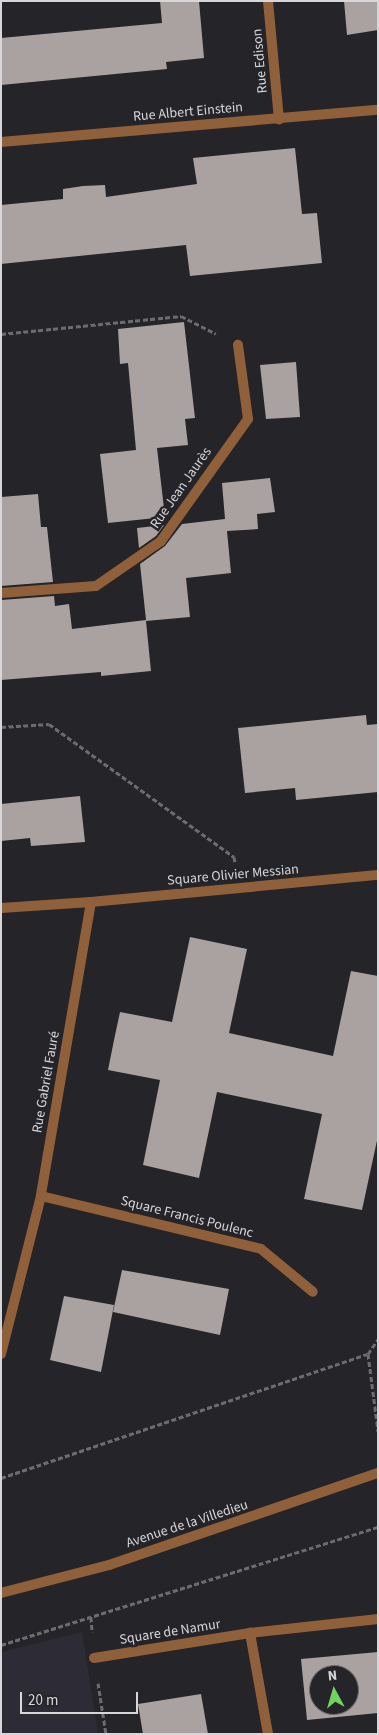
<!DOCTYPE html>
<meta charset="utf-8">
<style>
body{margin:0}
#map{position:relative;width:379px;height:1735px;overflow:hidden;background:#242429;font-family:"Source Sans 3",sans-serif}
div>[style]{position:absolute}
.built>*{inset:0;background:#2d2c36}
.building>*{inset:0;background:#a9a2a1}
.path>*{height:3px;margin-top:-1.5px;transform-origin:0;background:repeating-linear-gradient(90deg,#6c6c70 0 5px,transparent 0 7.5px)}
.minor>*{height:10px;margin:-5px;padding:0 5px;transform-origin:5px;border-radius:5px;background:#90603a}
.tertiary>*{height:10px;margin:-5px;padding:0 5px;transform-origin:5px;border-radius:5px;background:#90603a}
span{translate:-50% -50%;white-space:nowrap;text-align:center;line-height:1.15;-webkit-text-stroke:5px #242429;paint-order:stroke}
.street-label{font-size:14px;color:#d7d7da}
.frame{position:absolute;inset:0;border:2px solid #d7d7da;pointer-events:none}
.north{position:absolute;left:309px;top:1665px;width:50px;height:50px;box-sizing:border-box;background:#242429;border:1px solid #6c6c70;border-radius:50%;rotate:354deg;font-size:14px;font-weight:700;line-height:20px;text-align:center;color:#d7d7da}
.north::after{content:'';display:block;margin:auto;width:18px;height:22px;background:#72d25d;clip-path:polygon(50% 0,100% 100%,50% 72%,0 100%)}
.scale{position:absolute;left:20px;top:1692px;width:118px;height:22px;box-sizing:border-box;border:2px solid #d7d7da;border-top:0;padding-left:6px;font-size:15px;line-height:18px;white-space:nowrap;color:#d7d7da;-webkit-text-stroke:4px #242429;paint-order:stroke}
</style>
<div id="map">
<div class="built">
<div style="clip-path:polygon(82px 1632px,98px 1734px,1px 1734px,1px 1652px)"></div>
</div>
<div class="building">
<div style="clip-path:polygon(160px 1px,199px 1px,204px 58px,166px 62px,167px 69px,1px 85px,1px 38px,162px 23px)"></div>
<div style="clip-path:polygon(344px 1px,378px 1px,378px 30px,347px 35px)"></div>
<div style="clip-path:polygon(295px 148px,302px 214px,317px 213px,322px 263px,190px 276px,186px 245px,1px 264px,1px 205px,63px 199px,63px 189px,83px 186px,105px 185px,106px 197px,197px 184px,193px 158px)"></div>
<div style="clip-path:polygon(184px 322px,195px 418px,185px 419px,188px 445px,157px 448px,165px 517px,108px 523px,100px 454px,136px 450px,128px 363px,120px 364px,118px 329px)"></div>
<div style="clip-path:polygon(296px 362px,300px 417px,266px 419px,260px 365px)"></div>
<div style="clip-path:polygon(270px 478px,275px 512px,257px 514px,258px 529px,227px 531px,231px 573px,186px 578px,190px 617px,146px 621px,151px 671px,101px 676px,101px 672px,1px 680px,1px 600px,54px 596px,55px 606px,69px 604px,72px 629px,146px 620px,140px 564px,165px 546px,182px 524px,225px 519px,222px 483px)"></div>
<div style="clip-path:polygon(38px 494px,41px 527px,47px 527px,53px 582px,1px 586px,1px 497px)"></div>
<div style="clip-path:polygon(164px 525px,156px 536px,139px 548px,137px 528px)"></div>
<div style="clip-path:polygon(366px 715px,367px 725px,378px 724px,378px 792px,296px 800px,295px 788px,245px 793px,238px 728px)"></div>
<div style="clip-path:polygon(80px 796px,85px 842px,31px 846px,30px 838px,1px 841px,1px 804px)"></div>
<div style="clip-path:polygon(190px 937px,247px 949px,229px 1033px,333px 1056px,351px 971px,378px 976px,378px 1136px,362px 1210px,304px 1199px,322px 1114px,217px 1092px,199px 1178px,143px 1165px,160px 1080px,108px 1070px,114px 1040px,120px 1012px,172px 1022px)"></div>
<div style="clip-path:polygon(122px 1270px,229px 1289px,220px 1335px,113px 1312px)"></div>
<div style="clip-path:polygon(64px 1296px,114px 1305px,101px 1372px,50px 1360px)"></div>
<div style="clip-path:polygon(evenodd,378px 1652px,378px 1713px,307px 1720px,301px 1659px,378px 1652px,319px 1675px,349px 1675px,349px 1705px,319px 1705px,319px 1675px)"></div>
<div style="clip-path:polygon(201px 1694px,208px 1734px,143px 1734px,138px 1704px)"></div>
</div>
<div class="path">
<div style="left:1px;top:334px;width:181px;rotate:-5.7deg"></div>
<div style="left:181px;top:316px;width:39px;rotate:27deg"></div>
<div style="left:1px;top:727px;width:48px;rotate:-3.6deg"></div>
<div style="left:49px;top:724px;width:228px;rotate:35.7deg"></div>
<div style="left:234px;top:857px;width:5px;rotate:79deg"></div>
<div style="left:368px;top:1354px;width:78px;rotate:82.6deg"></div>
<div style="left:1px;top:1478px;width:387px;rotate:-18.7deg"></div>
<div style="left:368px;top:1354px;width:18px;rotate:-56deg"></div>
<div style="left:91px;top:1617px;width:15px;rotate:86deg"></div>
<div style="left:1px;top:1645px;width:395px;rotate:-17.4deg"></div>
<div style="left:98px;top:1683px;width:52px;rotate:81.1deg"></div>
</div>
<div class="minor">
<div style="left:268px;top:1px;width:119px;rotate:84.7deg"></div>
<div style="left:1px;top:142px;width:378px;rotate:-4.9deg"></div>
<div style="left:1px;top:593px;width:95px;rotate:-4.2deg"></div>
<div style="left:96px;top:586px;width:79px;rotate:-34.7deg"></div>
<div style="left:161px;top:541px;width:150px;rotate:-54.5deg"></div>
<div style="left:248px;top:419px;width:75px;rotate:-97.7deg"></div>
<div style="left:91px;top:902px;width:288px;rotate:-5.4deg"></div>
<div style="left:1px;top:908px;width:90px;rotate:-3.8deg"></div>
<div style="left:91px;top:902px;width:298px;rotate:99.7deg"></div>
<div style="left:41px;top:1196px;width:163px;rotate:104.2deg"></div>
<div style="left:41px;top:1196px;width:226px;rotate:13.5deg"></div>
<div style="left:261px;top:1249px;width:67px;rotate:39.6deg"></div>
<div style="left:94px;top:1658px;width:158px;rotate:-9.1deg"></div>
<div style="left:268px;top:1734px;width:103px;rotate:-100.1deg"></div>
<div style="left:250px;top:1633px;width:129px;rotate:-6.2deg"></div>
</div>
<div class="tertiary">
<div style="left:1px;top:1593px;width:112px;rotate:-14.5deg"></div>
<div style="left:109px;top:1565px;width:284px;rotate:-18.9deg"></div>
</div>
<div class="street-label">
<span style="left:260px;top:61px;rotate:-95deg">Rue Edison</span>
<span style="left:188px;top:112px;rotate:-5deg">Rue Albert Einstein</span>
<span style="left:181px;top:488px;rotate:-55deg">Rue Jean Jaurès</span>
<span style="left:233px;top:875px;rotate:-5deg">Square Olivier Messian</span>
<span style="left:46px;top:1082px;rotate:-80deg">Rue Gabriel Fauré</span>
<span style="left:187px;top:1217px;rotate:14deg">Square Francis Poulenc</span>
<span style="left:187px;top:1524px;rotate:-18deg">Avenue de la Villedieu</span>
<span style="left:170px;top:1632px;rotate:-9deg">Square de Namur</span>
</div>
<div class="frame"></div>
<div class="north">N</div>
<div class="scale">20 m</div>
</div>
